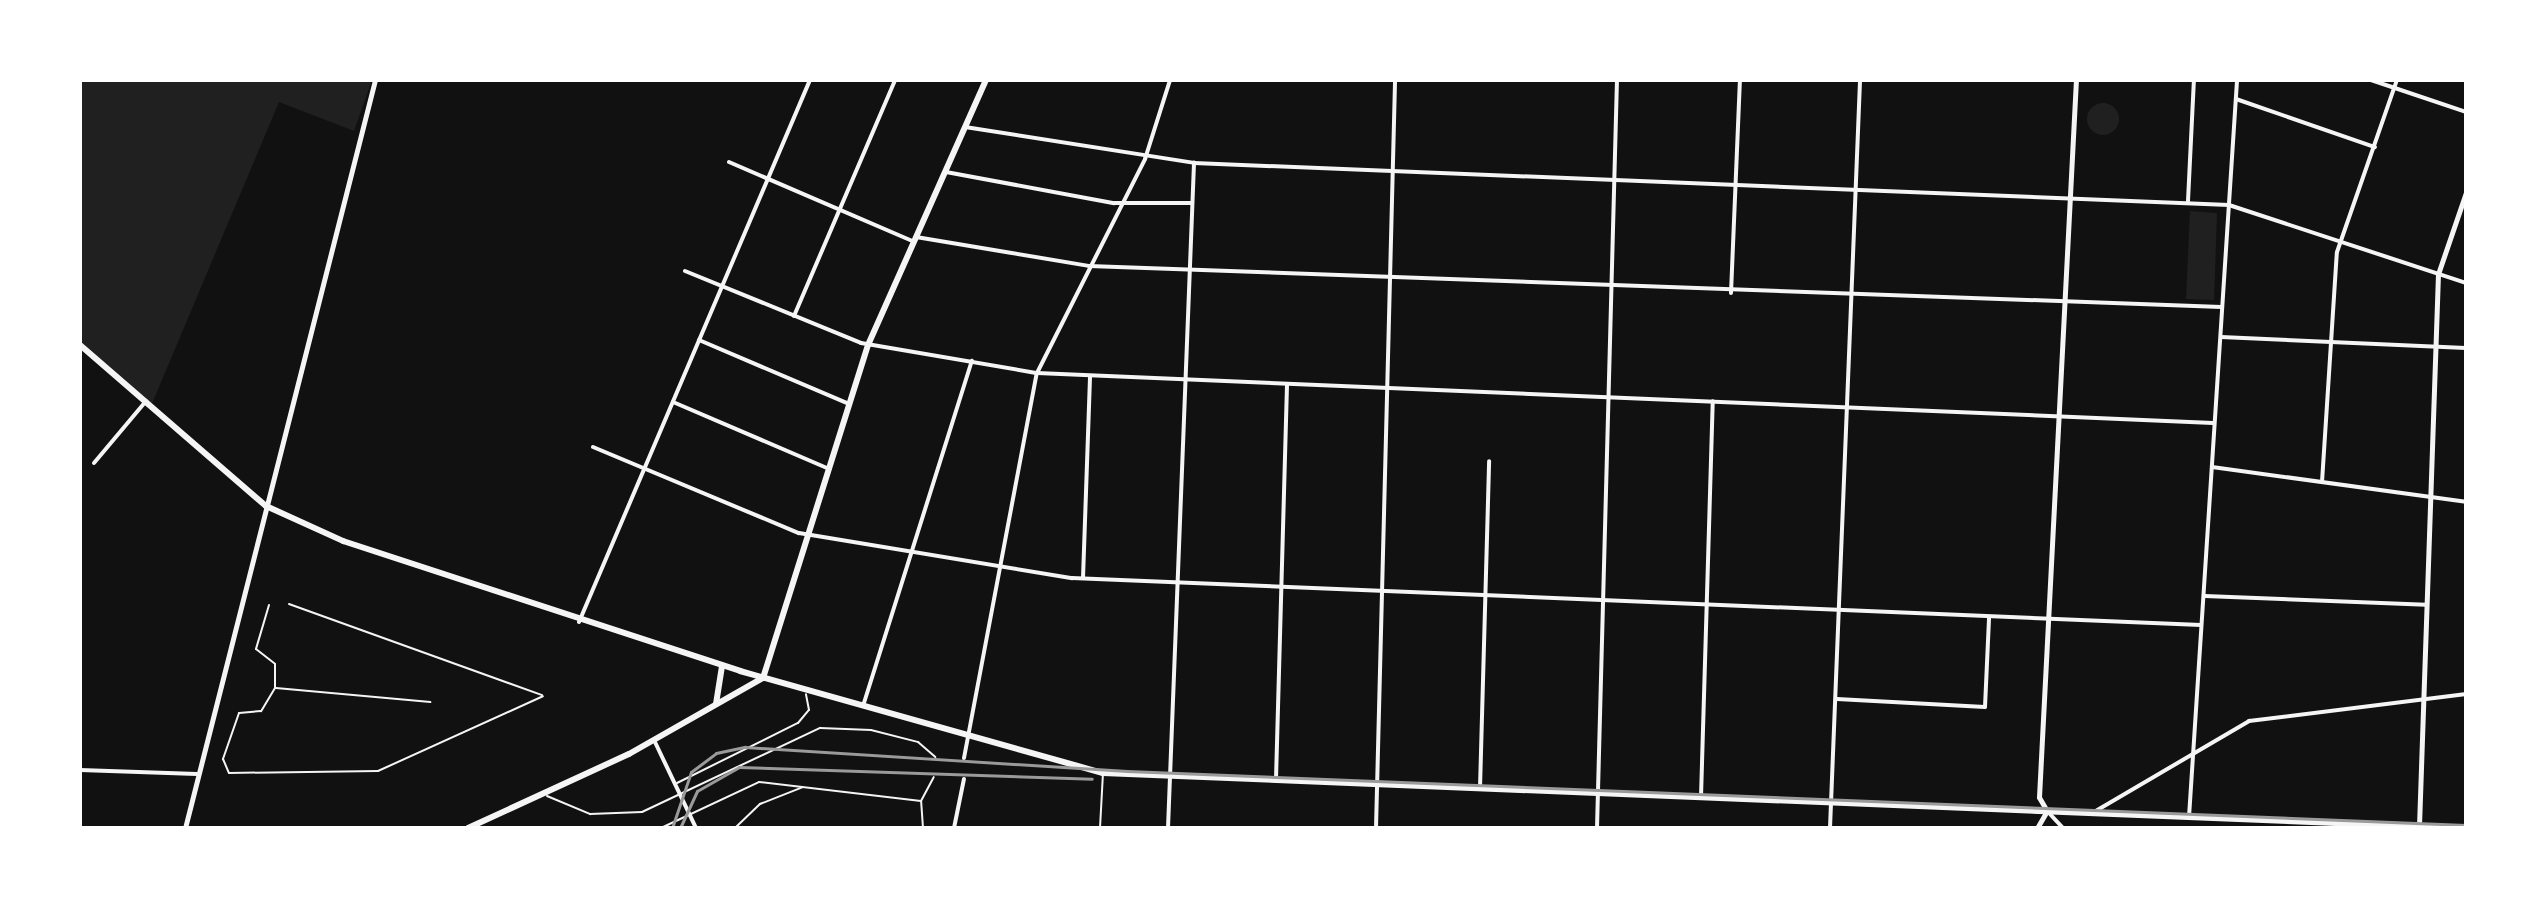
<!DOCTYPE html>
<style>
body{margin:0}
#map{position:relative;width:2546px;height:908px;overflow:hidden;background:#111;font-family:Figtree,sans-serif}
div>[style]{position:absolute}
.green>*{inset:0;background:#202020}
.round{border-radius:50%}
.service>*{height:2px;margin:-1px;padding:0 1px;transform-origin:1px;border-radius:1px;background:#f5f5f5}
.minor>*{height:4px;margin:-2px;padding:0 2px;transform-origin:2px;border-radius:2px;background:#f5f5f5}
.tertiary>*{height:5px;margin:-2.5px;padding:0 2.5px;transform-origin:2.5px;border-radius:2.5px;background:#f5f5f5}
.secondary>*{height:6px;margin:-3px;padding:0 3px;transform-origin:3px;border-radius:3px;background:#f5f5f5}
.rail>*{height:3px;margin:-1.5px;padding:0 1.5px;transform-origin:1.5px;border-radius:1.5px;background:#9a9a9a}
span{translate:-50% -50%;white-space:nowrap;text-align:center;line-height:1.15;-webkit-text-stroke:6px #fff;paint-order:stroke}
.frame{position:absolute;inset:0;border:82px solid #fff;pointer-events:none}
</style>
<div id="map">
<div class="green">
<div style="clip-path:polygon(80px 80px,372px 80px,354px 131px,279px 102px,151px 406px,80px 345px)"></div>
<div class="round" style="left:2087px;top:103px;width:32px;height:32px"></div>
<div style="clip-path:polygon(2190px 211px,2217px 213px,2214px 300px,2186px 299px)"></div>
</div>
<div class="service">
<div style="left:289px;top:604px;width:269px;rotate:19.8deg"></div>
<div style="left:269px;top:605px;width:46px;rotate:106.5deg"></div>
<div style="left:256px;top:649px;width:24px;rotate:38deg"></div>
<div style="left:275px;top:664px;width:24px;rotate:90deg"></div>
<div style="left:275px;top:688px;width:27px;rotate:121deg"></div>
<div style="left:261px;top:711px;width:22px;rotate:175deg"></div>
<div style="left:239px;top:713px;width:49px;rotate:109.2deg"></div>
<div style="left:223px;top:759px;width:15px;rotate:67deg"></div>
<div style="left:229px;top:773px;width:149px;rotate:-0.8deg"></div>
<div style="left:378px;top:771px;width:181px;rotate:-24.4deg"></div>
<div style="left:276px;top:688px;width:155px;rotate:5.2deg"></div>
<div style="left:677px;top:783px;width:135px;rotate:-26.4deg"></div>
<div style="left:798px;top:723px;width:17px;rotate:-50deg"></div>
<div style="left:809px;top:710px;width:16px;rotate:-101deg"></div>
<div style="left:547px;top:796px;width:47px;rotate:22.7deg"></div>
<div style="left:590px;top:814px;width:52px;rotate:-2.2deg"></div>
<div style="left:642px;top:812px;width:197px;rotate:-25.3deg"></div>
<div style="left:820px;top:728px;width:51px;rotate:2.2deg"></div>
<div style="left:871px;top:730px;width:49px;rotate:14.3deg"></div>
<div style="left:918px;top:742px;width:23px;rotate:41deg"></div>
<div style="left:661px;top:828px;width:108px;rotate:-25.1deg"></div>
<div style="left:759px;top:782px;width:163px;rotate:6.7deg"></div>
<div style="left:735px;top:828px;width:35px;rotate:-44deg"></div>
<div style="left:760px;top:804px;width:46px;rotate:-21.6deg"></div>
<div style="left:923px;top:828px;width:27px;rotate:-94deg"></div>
<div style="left:921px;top:801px;width:27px;rotate:-62deg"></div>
<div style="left:1100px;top:828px;width:55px;rotate:-86.9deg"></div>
</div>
<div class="minor">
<div style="left:2371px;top:80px;width:100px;rotate:18.6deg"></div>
<div style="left:2236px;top:99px;width:147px;rotate:19.1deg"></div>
<div style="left:965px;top:127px;width:232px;rotate:8.9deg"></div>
<div style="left:1194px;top:163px;width:1036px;rotate:2.32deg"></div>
<div style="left:2229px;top:205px;width:250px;rotate:18.2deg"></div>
<div style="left:729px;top:162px;width:199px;rotate:23.3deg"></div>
<div style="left:946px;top:172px;width:171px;rotate:10.5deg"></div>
<div style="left:1114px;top:203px;width:78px"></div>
<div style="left:2188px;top:201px;width:121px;rotate:-87.2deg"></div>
<div style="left:916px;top:237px;width:175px;rotate:9.5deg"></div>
<div style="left:1089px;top:266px;width:1133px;rotate:2.07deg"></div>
<div style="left:685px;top:271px;width:190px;rotate:22.2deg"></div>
<div style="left:861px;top:343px;width:179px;rotate:9.7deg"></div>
<div style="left:1037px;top:373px;width:1177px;rotate:2.43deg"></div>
<div style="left:1731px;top:293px;width:213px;rotate:-87.6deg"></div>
<div style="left:794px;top:316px;width:257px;rotate:-66.8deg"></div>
<div style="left:2221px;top:337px;width:245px;rotate:2.6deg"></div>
<div style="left:699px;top:340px;width:163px;rotate:23.1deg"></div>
<div style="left:673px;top:402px;width:170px;rotate:23.2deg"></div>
<div style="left:593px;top:447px;width:223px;rotate:22.7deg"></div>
<div style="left:799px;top:533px;width:277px;rotate:9.4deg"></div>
<div style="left:1072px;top:578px;width:1130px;rotate:2.38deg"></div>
<div style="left:94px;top:463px;width:81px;rotate:-50deg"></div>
<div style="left:2212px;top:467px;width:256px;rotate:7.8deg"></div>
<div style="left:2322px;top:482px;width:230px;rotate:-86.3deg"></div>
<div style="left:2337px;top:252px;width:182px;rotate:-70.8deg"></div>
<div style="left:1083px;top:578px;width:201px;rotate:-88deg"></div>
<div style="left:2205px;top:596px;width:221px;rotate:2.3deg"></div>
<div style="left:579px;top:622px;width:589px;rotate:-66.92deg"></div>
<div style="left:1837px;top:699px;width:148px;rotate:3.1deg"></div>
<div style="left:1985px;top:707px;width:89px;rotate:-87.4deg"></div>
<div style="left:863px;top:706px;width:362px;rotate:-72.5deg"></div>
<div style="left:654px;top:740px;width:98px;rotate:64.5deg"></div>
<div style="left:964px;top:758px;width:392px;rotate:-79.3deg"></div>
<div style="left:1037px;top:373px;width:240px;rotate:-63.2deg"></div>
<div style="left:1145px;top:159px;width:83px;rotate:-72.4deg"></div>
<div style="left:80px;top:770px;width:117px;rotate:2deg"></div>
<div style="left:1276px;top:779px;width:395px;rotate:-88.4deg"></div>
<div style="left:1480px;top:788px;width:327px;rotate:-88.4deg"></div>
<div style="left:1701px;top:797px;width:396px;rotate:-88.3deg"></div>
<div style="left:2094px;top:812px;width:180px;rotate:-30.4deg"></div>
<div style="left:2249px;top:721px;width:219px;rotate:-7.1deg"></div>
<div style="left:2049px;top:813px;width:21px;rotate:47deg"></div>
<div style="left:2189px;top:817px;width:739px;rotate:-86.27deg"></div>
<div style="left:954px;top:828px;width:50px;rotate:-78.5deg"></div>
<div style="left:1168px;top:828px;width:666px;rotate:-87.76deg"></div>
<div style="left:1376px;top:828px;width:748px;rotate:-88.54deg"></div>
<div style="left:1597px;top:828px;width:748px;rotate:-88.47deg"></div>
<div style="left:1830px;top:828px;width:749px;rotate:-87.7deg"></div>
</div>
<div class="tertiary">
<div style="left:2419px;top:826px;width:552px;rotate:-88.03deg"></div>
<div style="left:2438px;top:274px;width:87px;rotate:-71.1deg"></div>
<div style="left:185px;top:828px;width:772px;rotate:-75.75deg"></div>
<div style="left:2037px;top:828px;width:20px;rotate:-60deg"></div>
<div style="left:2047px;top:811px;width:16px;rotate:-120deg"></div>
<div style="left:2039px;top:797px;width:718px;rotate:-87.05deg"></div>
</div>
<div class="secondary">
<div style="left:80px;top:345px;width:246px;rotate:40.9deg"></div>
<div style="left:266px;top:506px;width:85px;rotate:24.4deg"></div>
<div style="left:343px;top:541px;width:418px;rotate:18.1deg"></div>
<div style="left:740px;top:671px;width:377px;rotate:15.7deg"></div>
<div style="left:1103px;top:773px;width:1358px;rotate:2.32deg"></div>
<div style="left:763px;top:678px;width:349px;rotate:-72.5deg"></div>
<div style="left:868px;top:345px;width:290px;rotate:-66deg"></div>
<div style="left:716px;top:704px;width:39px;rotate:-81deg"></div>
<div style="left:468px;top:828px;width:177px;rotate:-24.7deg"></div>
<div style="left:629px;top:754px;width:154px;rotate:-29.6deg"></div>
</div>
<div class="rail">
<div style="left:672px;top:828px;width:59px;rotate:-71.3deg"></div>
<div style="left:691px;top:772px;width:31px;rotate:-37deg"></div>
<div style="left:716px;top:753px;width:30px;rotate:-12deg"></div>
<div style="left:745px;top:747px;width:383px;rotate:3.6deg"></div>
<div style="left:1127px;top:771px;width:1340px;rotate:2.31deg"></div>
<div style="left:680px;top:828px;width:41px;rotate:-65.3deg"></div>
<div style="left:697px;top:791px;width:48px;rotate:-29.7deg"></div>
<div style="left:739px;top:767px;width:353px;rotate:1.9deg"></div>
</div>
<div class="frame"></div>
</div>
